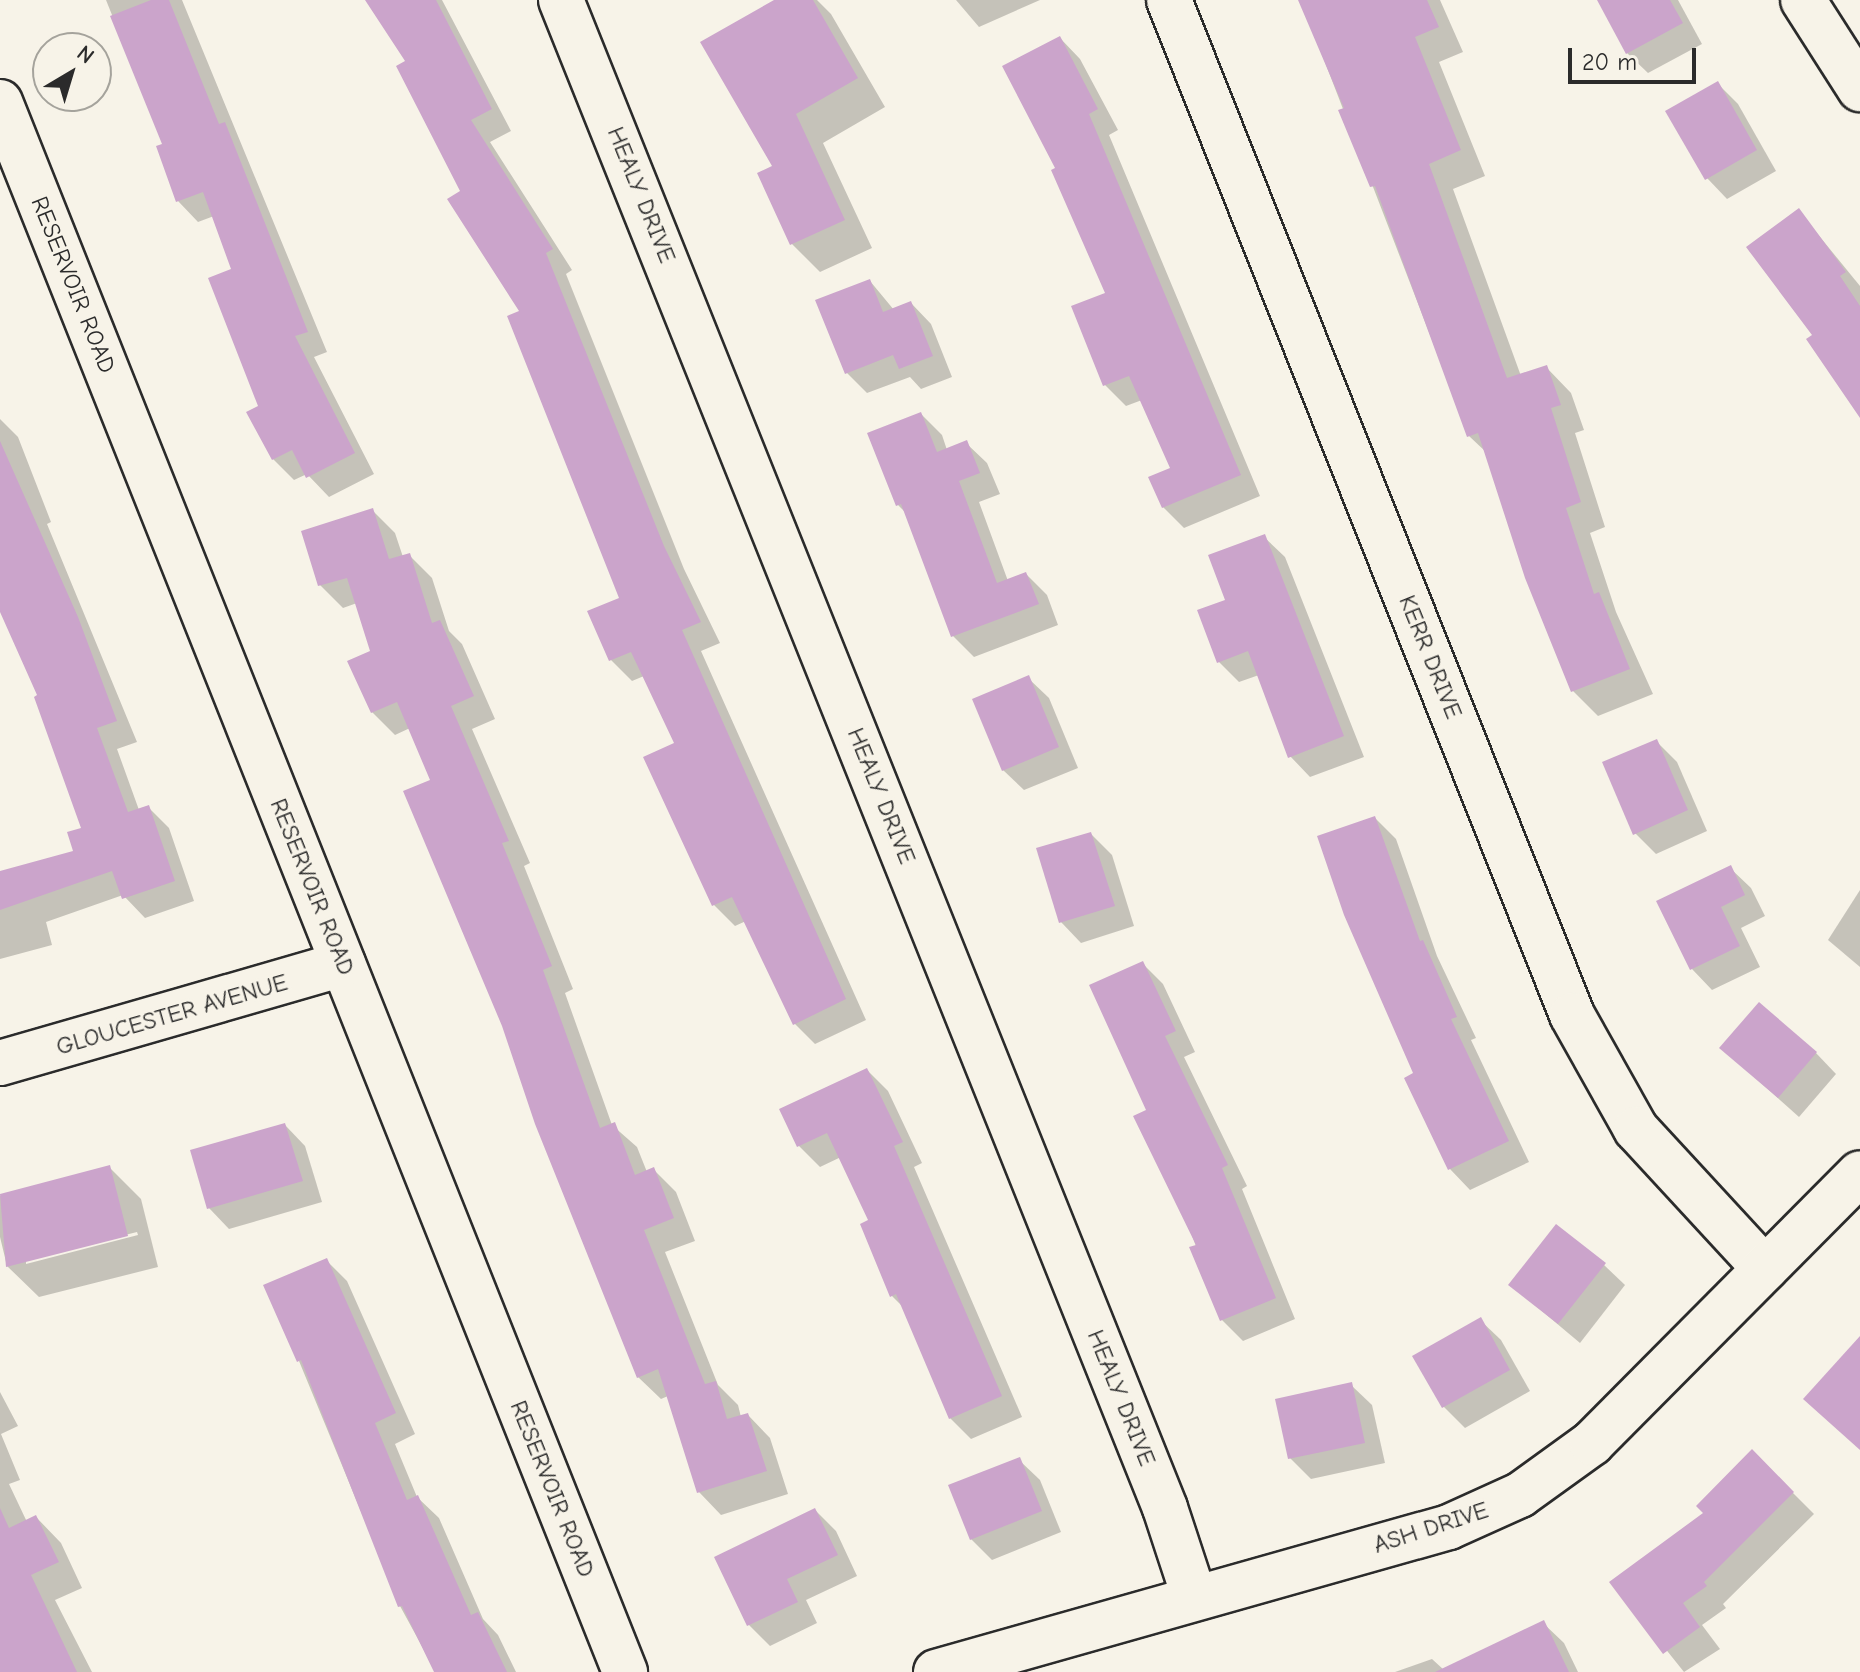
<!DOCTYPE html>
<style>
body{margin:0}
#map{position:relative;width:1860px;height:1672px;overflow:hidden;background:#f7f3e8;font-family:"Comic Neue",sans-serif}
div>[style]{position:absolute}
.shadow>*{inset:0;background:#0003}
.building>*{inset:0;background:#cba4cb}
.roads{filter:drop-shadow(2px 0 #2b2b2b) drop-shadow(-2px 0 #2b2b2b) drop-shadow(0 2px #2b2b2b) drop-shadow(0 -2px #2b2b2b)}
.minor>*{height:44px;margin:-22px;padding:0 22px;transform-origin:22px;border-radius:22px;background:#f7f3e8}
span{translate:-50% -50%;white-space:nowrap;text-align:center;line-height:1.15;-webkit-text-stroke:6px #f7f3e8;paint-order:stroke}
.street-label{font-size:24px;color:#2b2b2b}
.north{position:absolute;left:32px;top:32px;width:80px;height:80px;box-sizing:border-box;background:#f7f3e8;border:2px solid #a5a39c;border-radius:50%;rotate:38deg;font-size:22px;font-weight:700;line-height:32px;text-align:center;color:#2b2b2b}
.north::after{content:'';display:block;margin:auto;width:28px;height:36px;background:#2b2b2b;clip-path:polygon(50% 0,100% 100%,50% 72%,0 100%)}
.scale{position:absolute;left:1568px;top:48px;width:128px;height:36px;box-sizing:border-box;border:4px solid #2b2b2b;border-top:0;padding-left:10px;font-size:24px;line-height:28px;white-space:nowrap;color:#2b2b2b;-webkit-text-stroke:6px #f7f3e8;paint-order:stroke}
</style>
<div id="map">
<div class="shadow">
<div style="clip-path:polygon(106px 0,182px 0,327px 352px,314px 357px,374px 474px,329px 497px,307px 474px,294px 480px,273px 459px,233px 270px,214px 216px,198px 222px,178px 201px,164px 145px)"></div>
<div style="clip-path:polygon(368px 0,442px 0,511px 131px,490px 142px,572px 270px,566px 274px,684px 569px,720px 643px,701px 651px,866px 1020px,815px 1044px,794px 1023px,746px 921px,735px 926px,714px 905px,677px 744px,644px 676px,632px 681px,611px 660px,621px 599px,522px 312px,408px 62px)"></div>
<div style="clip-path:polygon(778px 0,817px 0,831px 14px,885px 107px,823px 143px,872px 248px,820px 272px,791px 243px,775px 167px)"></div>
<div style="clip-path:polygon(956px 0,1040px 0,979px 27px)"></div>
<div style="clip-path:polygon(1301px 0,1440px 0,1463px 52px,1439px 62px,1485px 176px,1453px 189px,1521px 376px,1546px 367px,1571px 393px,1584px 430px,1575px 433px,1605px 527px,1590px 533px,1616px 612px,1653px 694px,1598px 716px,1573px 691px,1487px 453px,1469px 436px)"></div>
<div style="clip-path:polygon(1599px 0,1678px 0,1702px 44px,1648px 73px,1627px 53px)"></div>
<div style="clip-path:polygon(1060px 38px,1080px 59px,1118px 130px,1109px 135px,1260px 496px,1184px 528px,1163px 507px,1173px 469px,1142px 400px,1126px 406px,1105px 385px,1074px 307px,1107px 294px,1058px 169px)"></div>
<div style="clip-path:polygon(1717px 83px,1738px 104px,1776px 171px,1727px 199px,1707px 178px)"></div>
<div style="clip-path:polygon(1798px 210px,1860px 286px,1860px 412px,1815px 336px)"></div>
<div style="clip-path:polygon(870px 281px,894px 310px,911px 303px,931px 324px,952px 377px,921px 389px,910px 377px,867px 393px,846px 372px)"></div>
<div style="clip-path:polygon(921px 414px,942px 435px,947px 450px,966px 443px,987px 463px,1000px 494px,979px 502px,1008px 581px,1026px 574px,1047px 595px,1058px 625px,974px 657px,953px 636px,908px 515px,898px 505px)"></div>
<div style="clip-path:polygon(0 419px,18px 437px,51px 522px,47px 524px,137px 742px,117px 749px,139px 810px,148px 807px,169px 828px,194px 901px,145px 918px,123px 895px,46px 922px,52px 945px,0 959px,0 873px,76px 852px,84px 829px,40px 696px,0 607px)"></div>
<div style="clip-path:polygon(372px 510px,395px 533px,403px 557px,409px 555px,432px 578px,449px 631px,462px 644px,495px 719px,472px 729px,530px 863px,524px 866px,573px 989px,565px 993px,612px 1125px,637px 1147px,647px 1172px,654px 1170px,676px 1192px,695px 1241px,665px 1252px,718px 1385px,738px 1405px,741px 1417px,748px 1415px,770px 1438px,788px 1494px,721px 1515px,699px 1492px,668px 1396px,661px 1399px,638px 1377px,433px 781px,410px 728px,395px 735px,372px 712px,372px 652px,357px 603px,343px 608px,320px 585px)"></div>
<div style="clip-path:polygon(1264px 537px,1285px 557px,1364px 757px,1310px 777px,1290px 756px,1259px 675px,1239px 682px,1218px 661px,1228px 601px)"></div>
<div style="clip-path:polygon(1028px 678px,1049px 698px,1078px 768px,1024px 790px,1003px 770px)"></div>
<div style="clip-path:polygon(1656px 741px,1677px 762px,1707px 831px,1656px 854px,1635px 833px)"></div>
<div style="clip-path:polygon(1375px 818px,1396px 839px,1437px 956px,1476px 1038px,1471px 1040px,1529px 1162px,1470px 1190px,1450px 1169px,1407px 1079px,1416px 1074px)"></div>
<div style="clip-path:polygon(1091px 834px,1112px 855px,1134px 926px,1081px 943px,1061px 922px)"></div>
<div style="clip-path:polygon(1730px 868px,1751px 888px,1765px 916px,1741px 928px,1760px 967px,1712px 990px,1692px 969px)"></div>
<div style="clip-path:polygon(1860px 890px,1860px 967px,1828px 940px)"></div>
<div style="clip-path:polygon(1142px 963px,1163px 984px,1195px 1052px,1184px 1057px,1247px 1186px,1242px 1189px,1295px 1319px,1243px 1341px,1222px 1320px,1148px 1111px)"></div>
<div style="clip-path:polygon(1722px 1048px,1816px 1053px,1836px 1074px,1799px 1117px)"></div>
<div style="clip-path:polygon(867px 1070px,888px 1091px,922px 1163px,914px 1167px,1022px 1417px,971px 1439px,950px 1418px,904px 1308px,892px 1296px,871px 1221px,841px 1157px,820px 1167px,799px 1146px,782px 1110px)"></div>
<div style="clip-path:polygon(285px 1125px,305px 1146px,322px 1202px,229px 1229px,209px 1208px)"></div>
<div style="clip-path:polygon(evenodd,110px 1168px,141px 1199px,158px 1267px,39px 1297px,7px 1266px,0 1237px,0 1196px,110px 1168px,137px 1232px,138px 1235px,26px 1264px,26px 1260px,137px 1232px)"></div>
<div style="clip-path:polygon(326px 1260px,347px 1281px,415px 1434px,395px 1444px,417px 1497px,439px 1518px,483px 1619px,498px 1635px,516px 1672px,436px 1672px,400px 1606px,299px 1361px)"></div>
<div style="clip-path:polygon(1604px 1265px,1625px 1285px,1580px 1343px,1511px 1285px)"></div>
<div style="clip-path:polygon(1480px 1320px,1501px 1340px,1530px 1391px,1465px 1428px,1444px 1407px,1415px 1357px)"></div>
<div style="clip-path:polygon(1351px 1385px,1372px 1405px,1385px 1463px,1311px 1479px,1290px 1458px)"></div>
<div style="clip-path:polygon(0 1392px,18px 1426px,1px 1434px,20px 1480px,9px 1484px,27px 1522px,36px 1517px,61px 1543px,82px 1588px,55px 1600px,92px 1672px,16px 1672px,0 1639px)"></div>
<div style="clip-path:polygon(1752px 1452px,1814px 1514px,1723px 1604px,1726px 1608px,1702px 1625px,1720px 1649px,1684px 1672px,1612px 1582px,1706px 1514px)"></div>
<div style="clip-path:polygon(1019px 1460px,1040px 1480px,1061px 1532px,992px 1560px,971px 1539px)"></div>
<div style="clip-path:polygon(815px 1510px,836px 1531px,857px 1576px,806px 1600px,817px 1623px,770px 1646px,749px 1625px,716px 1558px)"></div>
<div style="clip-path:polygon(1543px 1623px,1564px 1643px,1578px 1672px,1395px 1672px,1432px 1659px,1444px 1670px)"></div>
</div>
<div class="building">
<div style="clip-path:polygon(151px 0,169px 0,219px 124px,225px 122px,308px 332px,295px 336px,355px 453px,306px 478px,292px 450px,272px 460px,246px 412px,258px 406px,208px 278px,231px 269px,203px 192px,176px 202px,156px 146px,162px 144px,110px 16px)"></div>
<div style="clip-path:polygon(365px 0,436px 0,492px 109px,471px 120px,553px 249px,546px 253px,664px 546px,701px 622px,682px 630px,846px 999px,793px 1025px,732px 897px,712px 906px,643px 757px,674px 743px,631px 652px,609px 661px,587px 611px,619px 598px,507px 316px,519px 311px,447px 199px,460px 191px,396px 66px,405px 61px)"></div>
<div style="clip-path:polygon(774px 0,813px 0,858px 78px,796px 114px,845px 220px,790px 245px,757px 173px,772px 166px,700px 42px)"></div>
<div style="clip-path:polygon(1298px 0,1427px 0,1439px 27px,1415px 37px,1461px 150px,1429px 164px,1507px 378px,1547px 365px,1561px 405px,1551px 408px,1581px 502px,1566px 508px,1594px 594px,1599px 592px,1630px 669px,1571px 692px,1525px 578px,1478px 433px,1467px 437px,1375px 186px,1370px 187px,1338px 110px,1344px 108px)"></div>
<div style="clip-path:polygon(1597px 0,1670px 0,1683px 23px,1626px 54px)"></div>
<div style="clip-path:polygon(1060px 36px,1098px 109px,1089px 114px,1241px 475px,1162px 508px,1148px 477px,1170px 468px,1129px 376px,1103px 386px,1071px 306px,1105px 293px,1051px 170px,1055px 168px,1002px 66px)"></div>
<div style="clip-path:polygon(1718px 81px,1757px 150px,1705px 180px,1665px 111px)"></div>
<div style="clip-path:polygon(1799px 208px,1846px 272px,1840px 276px,1860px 306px,1860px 418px,1806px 339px,1812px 335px,1746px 247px)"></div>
<div style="clip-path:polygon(870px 279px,883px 312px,911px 301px,933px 356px,899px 369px,893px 355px,845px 374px,815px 300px)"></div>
<div style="clip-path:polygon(921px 412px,937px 452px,967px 440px,980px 473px,959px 481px,997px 583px,1026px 572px,1039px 604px,951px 637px,901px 504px,896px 506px,867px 433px)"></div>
<div style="clip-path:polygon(0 441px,78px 617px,117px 721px,97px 728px,128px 812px,149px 805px,175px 881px,122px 899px,112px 871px,0 910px,0 871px,73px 851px,67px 832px,81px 828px,34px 697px,37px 695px,0 612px)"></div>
<div style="clip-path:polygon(373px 508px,389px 559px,410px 553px,432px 623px,440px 620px,474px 696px,451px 706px,509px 841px,502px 843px,552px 966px,543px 970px,600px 1128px,615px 1122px,635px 1175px,654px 1167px,674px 1218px,644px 1230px,705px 1384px,716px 1381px,727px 1419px,748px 1413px,767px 1471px,697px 1493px,658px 1369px,637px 1378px,535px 1124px,502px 1026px,403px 791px,430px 780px,397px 702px,371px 713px,347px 661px,370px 651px,347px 578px,318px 586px,301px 531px)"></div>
<div style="clip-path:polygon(1265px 534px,1344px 736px,1288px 758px,1248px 651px,1217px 663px,1197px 610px,1225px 600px,1208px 555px)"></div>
<div style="clip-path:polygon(1029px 675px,1059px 747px,1002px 771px,972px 699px)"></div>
<div style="clip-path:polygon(1657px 739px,1688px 810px,1633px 835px,1602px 762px)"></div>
<div style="clip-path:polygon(1375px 816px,1420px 941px,1423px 940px,1457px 1017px,1451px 1019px,1509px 1141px,1448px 1170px,1404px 1078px,1413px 1073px,1344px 915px,1317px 836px)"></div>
<div style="clip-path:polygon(1091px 832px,1115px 906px,1059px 923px,1036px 848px)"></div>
<div style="clip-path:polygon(1731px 865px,1745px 895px,1721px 907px,1740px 946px,1690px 970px,1656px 901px)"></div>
<div style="clip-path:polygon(1143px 961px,1176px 1031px,1165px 1036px,1228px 1165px,1222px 1168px,1276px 1298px,1220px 1321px,1189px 1247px,1196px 1245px,1133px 1116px,1146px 1110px,1089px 985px)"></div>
<div style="clip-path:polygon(1759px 1002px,1817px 1052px,1778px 1098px,1719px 1048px)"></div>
<div style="clip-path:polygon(867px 1068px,903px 1142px,894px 1146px,1002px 1396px,949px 1419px,896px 1294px,890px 1297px,860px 1224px,868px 1220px,827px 1133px,797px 1147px,779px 1109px)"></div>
<div style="clip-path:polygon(285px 1123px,303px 1181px,207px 1209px,190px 1150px)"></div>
<div style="clip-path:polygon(110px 1165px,128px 1236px,6px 1267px,0 1194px)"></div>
<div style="clip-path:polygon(1556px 1224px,1606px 1263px,1558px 1324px,1508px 1285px)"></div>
<div style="clip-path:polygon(327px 1258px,396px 1413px,375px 1423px,407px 1500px,418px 1495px,471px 1615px,478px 1612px,507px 1672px,434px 1672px,402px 1606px,398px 1607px,301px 1360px,297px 1362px,263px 1285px)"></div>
<div style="clip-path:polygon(1481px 1317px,1510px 1370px,1442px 1408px,1412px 1356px)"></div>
<div style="clip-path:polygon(1860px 1336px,1860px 1450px,1803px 1399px)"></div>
<div style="clip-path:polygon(1352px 1382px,1365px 1443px,1288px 1459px,1275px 1399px)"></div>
<div style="clip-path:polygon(1752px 1449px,1794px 1492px,1704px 1582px,1707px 1586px,1683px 1603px,1700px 1627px,1663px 1654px,1609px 1582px,1703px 1513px,1696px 1506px)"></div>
<div style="clip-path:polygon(1020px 1457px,1042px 1511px,970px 1540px,948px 1485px)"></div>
<div style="clip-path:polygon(0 1508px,9px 1528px,36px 1515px,59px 1562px,31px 1575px,77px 1672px,0 1672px)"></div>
<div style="clip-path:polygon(815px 1508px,838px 1555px,787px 1579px,798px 1602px,747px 1626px,714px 1557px)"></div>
<div style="clip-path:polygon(1544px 1620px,1569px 1672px,1435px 1672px)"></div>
</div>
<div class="roads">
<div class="minor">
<div style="left:561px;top:0;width:1624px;rotate:68.17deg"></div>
<div style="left:1165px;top:1508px;width:93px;rotate:71.8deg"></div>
<div style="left:1169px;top:0;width:1092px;rotate:68.34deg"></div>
<div style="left:1572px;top:1015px;width:131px;rotate:60.7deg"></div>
<div style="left:1636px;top:1129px;width:190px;rotate:47.3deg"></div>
<div style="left:1803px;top:0;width:106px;rotate:57.4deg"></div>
<div style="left:0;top:102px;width:1690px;rotate:68.29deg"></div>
<div style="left:0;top:1063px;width:357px;rotate:-16.1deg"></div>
<div style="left:936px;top:1672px;width:533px;rotate:-15.78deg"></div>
<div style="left:1449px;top:1527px;width:78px;rotate:-24.3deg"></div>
<div style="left:1520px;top:1495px;width:89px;rotate:-35.8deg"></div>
<div style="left:1592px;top:1443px;width:380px;rotate:-45.2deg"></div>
</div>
</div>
<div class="street-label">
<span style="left:641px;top:195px;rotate:68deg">HEALY DRIVE</span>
<span style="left:73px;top:285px;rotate:68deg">RESERVOIR ROAD</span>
<span style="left:1430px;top:657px;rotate:68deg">KERR DRIVE</span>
<span style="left:881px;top:796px;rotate:68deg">HEALY DRIVE</span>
<span style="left:312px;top:887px;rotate:68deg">RESERVOIR ROAD</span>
<span style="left:172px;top:1015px;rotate:-16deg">GLOUCESTER AVENUE</span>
<span style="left:1121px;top:1398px;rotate:68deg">HEALY DRIVE</span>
<span style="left:552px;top:1489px;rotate:68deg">RESERVOIR ROAD</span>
<span style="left:1431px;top:1528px;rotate:-18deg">ASH DRIVE</span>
</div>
<div class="north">N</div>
<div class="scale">20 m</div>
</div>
